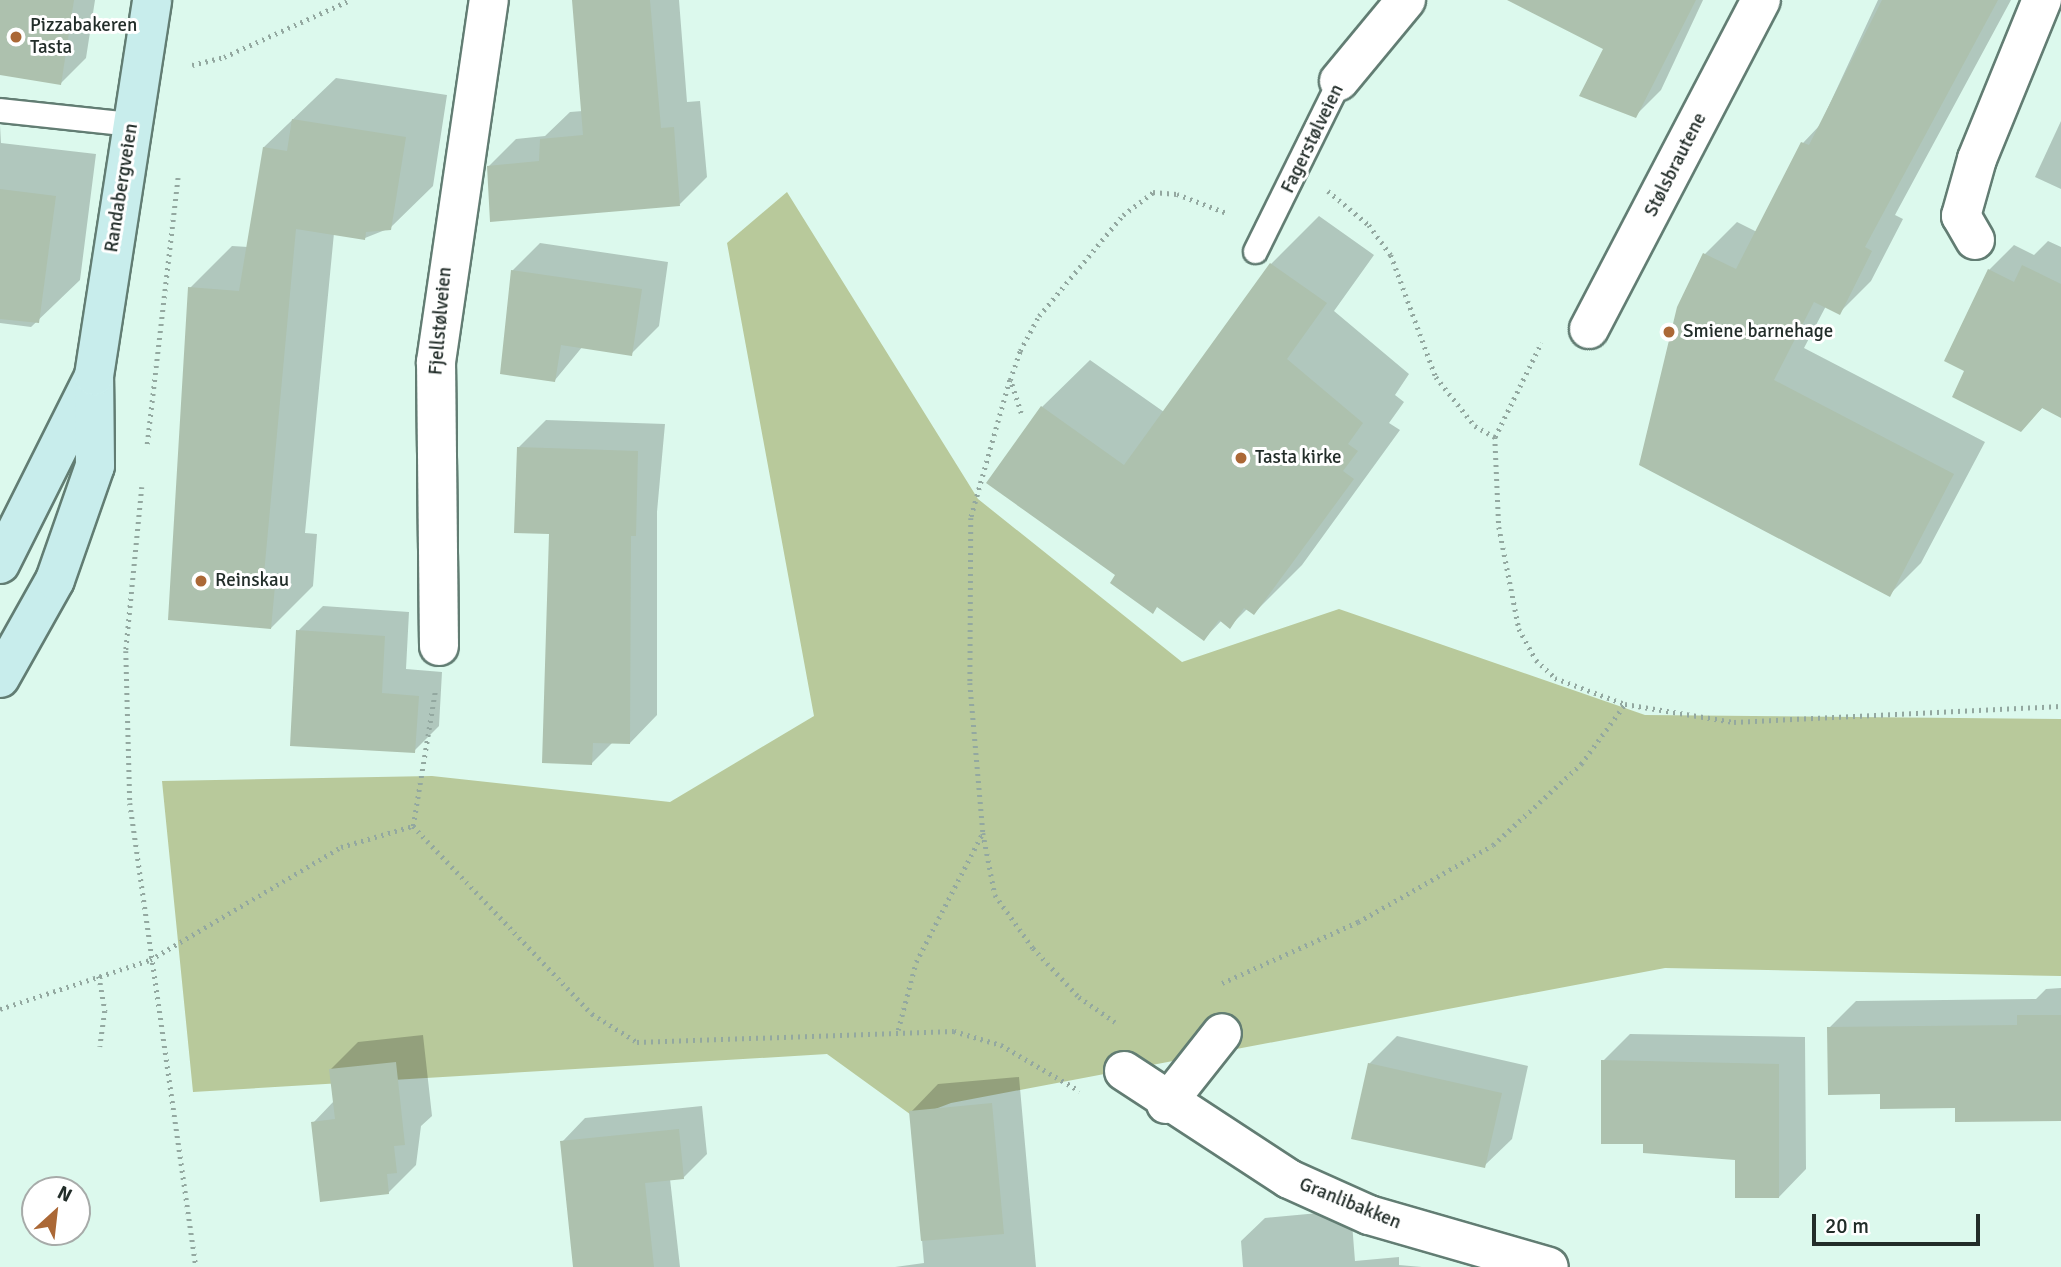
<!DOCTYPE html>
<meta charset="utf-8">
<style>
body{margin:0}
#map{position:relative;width:2061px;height:1267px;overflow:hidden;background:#dcf9ed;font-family:Signika,sans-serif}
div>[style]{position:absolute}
.green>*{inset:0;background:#b8c99b}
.shadow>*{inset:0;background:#0003}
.building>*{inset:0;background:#adc1ae}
.path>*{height:4.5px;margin-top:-2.25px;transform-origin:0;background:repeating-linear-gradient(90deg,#93a8a0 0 2px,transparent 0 7px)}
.roads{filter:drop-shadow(2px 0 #627d73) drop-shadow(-2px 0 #627d73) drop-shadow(0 2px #627d73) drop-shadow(0 -2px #627d73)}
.service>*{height:23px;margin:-11.5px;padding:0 11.5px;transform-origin:11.5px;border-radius:11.5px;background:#fff}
.minor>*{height:38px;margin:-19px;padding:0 19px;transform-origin:19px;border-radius:19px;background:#fff}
.secondary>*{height:38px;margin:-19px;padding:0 19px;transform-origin:19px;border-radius:19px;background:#c8edec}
.dots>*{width:19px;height:19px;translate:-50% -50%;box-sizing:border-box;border:4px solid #fff;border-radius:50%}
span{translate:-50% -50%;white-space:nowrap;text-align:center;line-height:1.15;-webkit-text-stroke:6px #fff;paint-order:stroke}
.poi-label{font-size:19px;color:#222d29}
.left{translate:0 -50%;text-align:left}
.street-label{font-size:19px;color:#222d29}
.north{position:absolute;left:21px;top:1176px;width:70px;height:70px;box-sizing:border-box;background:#fff;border:2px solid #a7aba9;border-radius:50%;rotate:27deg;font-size:19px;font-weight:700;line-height:28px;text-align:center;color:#222d29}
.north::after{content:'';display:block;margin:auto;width:24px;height:32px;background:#ab6836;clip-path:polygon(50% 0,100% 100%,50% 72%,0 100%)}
.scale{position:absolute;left:1812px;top:1214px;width:168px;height:32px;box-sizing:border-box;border:4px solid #222d29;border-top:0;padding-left:9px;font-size:21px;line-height:24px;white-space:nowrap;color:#222d29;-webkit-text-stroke:5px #fff;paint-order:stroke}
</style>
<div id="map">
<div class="green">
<div style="clip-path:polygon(787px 192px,978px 499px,1182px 662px,1339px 609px,1645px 715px,2061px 719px,2061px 976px,1665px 968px,951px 1103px,914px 1117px,827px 1054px,193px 1092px,162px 781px,432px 776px,670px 802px,814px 716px,727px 243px)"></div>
</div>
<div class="shadow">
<div style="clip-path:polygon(0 0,95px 0,86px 58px,61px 83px,0 73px)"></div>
<div style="clip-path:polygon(574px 0,679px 0,687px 102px,700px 101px,707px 177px,680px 204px,489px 166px,516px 139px,545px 136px,570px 112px,583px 111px)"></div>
<div style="clip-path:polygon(1582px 0,1703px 0,1661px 90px,1635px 116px)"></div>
<div style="clip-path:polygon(1878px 0,2011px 0,1895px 215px,1903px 219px,1871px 281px,1839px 313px,1826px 306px,1804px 348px,1985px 442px,1921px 563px,1889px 595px,1679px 308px,1705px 254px,1737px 222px,1757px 232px,1803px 143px,1820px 125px)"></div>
<div style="clip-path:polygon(336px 78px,447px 95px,433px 186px,390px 228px,365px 238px,334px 233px,305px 533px,317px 534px,313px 586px,271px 628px,190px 288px,232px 246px,248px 247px,264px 147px)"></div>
<div style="clip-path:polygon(2061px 121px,2061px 189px,2035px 177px)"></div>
<div style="clip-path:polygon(0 125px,1px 143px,96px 154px,80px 280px,31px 327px,0 323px)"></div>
<div style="clip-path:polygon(1319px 216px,1374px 255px,1334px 311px,1409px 374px,1395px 395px,1404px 402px,1389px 423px,1400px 430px,1302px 565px,1254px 613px,1248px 608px,1230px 626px,1222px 620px,1204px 639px,1118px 574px,1042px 407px,1090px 360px,1164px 412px,1271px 264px)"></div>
<div style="clip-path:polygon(2048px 241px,2061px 247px,2061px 416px,2043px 407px,2021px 430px,1966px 370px,1989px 270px,2014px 245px,2034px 255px)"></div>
<div style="clip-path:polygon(540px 243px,668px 262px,659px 326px,631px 354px,583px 346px,555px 380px,512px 271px)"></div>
<div style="clip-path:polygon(546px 420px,665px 424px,657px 512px,657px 715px,630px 743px,613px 742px,592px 763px,550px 532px,519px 447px)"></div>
<div style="clip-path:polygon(323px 606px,409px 612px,406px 669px,442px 672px,439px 726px,414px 751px,298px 631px)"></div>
<div style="clip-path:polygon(2061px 988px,2061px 1119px,1881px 1092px,1829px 1028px,1856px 1001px,2036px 999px,2046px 989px)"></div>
<div style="clip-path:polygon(1630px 1034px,1805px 1037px,1806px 1169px,1779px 1197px,1737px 1158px,1645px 1142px,1603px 1061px)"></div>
<div style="clip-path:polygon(423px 1035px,432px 1116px,421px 1126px,416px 1165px,388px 1193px,313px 1123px,334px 1101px,331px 1069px,358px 1042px)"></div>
<div style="clip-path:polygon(1397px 1036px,1528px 1066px,1512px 1139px,1484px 1166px,1369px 1064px)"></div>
<div style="clip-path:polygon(1019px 1077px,1036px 1267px,895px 1267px,924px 1263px,911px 1112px,938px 1084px)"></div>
<div style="clip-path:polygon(702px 1106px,707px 1154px,683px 1178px,670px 1179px,680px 1267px,575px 1267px,562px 1142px,585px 1118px)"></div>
<div style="clip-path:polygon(1351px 1210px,1355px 1261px,1399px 1257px,1399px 1265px,1422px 1267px,1243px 1267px,1241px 1241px,1265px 1218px)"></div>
</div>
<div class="building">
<div style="clip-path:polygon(0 0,74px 0,61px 85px,0 75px)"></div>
<div style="clip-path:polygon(572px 0,650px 0,661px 128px,674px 127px,680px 206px,490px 222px,487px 166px,539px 161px,540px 139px,583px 135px)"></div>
<div style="clip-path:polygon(1507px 0,1696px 0,1636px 118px,1579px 96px,1603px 49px)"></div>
<div style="clip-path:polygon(1882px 0,1998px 0,1865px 247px,1872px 251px,1840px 315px,1814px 302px,1774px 380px,1954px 474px,1890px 597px,1639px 465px,1677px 307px,1703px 253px,1736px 269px,1801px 142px,1809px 145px)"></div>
<div style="clip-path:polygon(292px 119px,406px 137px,391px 230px,366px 232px,365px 240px,296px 229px,264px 574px,276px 575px,271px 629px,168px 620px,188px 287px,239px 291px,263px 147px,287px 151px)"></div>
<div style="clip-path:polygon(0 189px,56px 196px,39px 323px,0 319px)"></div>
<div style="clip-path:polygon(1270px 263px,1327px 303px,1287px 359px,1363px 423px,1348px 444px,1358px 451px,1343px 471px,1354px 479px,1254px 615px,1244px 608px,1230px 629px,1219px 620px,1204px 641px,1157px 607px,1153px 614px,1110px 583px,1115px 575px,986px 483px,1041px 406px,1124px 465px)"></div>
<div style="clip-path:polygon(2022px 265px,2061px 284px,2061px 418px,2042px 408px,2021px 432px,1952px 397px,1964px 371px,1944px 361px,1988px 269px,2014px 282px)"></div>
<div style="clip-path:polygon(511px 270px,642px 289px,632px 356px,561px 345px,555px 382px,500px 374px)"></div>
<div style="clip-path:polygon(517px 447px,638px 451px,636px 536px,631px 536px,630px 744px,593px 743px,592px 765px,542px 763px,549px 534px,514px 533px)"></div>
<div style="clip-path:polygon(296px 630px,385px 636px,382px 693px,419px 696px,415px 753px,290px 746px)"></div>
<div style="clip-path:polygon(2017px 1015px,2061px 1015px,2061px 1121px,1955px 1122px,1955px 1108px,1880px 1109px,1880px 1094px,1828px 1095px,1827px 1027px,2017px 1025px)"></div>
<div style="clip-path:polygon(1601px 1060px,1779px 1064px,1779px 1198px,1735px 1198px,1735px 1160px,1643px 1153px,1643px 1144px,1601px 1144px)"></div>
<div style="clip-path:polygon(396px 1062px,405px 1145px,394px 1146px,397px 1173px,387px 1174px,389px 1194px,320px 1202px,311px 1122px,335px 1119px,329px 1069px)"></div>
<div style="clip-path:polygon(1368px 1063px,1502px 1093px,1485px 1168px,1351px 1139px)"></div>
<div style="clip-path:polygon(992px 1103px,1004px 1234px,921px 1241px,909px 1111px)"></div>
<div style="clip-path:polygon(679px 1129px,684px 1179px,645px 1183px,654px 1267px,573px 1267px,560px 1141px)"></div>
</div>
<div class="path">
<div style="left:192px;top:65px;width:33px;rotate:-14deg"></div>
<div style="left:224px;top:57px;width:138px;rotate:-24.3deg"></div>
<div style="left:1328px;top:191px;width:53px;rotate:39.7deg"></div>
<div style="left:1369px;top:225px;width:37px;rotate:54deg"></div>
<div style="left:1391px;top:255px;width:130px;rotate:69.8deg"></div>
<div style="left:1436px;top:377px;width:63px;rotate:51.5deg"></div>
<div style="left:1475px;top:426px;width:23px;rotate:29deg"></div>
<div style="left:1495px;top:437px;width:105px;rotate:-63.9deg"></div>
<div style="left:1010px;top:380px;width:143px;rotate:105.8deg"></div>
<div style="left:971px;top:518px;width:165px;rotate:90.3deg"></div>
<div style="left:970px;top:683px;width:151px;rotate:85deg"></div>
<div style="left:983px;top:833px;width:63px;rotate:79deg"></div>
<div style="left:995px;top:895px;width:65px;rotate:54.4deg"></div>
<div style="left:1033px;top:948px;width:67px;rotate:46.8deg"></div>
<div style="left:1079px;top:997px;width:44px;rotate:34.8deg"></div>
<div style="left:1021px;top:413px;width:35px;rotate:-108deg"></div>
<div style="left:1010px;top:380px;width:31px;rotate:-71deg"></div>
<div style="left:1020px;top:351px;width:40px;rotate:-62deg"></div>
<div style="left:1039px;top:316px;width:131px;rotate:-50.3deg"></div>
<div style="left:1123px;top:215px;width:38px;rotate:-37deg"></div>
<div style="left:1153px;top:192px;width:24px;rotate:5deg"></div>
<div style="left:1177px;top:194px;width:53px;rotate:20.8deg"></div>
<div style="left:1495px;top:437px;width:90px;rotate:87.5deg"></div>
<div style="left:1499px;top:527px;width:104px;rotate:78.9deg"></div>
<div style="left:1519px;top:629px;width:35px;rotate:61deg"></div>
<div style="left:1536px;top:660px;width:26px;rotate:43deg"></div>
<div style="left:1555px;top:678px;width:75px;rotate:20.4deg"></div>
<div style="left:147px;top:444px;width:268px;rotate:-83.4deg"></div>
<div style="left:142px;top:487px;width:165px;rotate:95.6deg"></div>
<div style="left:126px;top:651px;width:152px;rotate:88.5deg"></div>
<div style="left:130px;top:803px;width:469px;rotate:81.9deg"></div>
<div style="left:413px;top:826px;width:136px;rotate:-80.7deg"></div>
<div style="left:99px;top:976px;width:36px;rotate:80deg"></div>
<div style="left:105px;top:1011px;width:36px;rotate:98deg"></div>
<div style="left:1222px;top:983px;width:149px;rotate:-24.2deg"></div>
<div style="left:1358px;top:922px;width:155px;rotate:-29.7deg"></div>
<div style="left:1493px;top:845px;width:120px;rotate:-42.6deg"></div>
<div style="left:1581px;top:764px;width:74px;rotate:-53.7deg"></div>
<div style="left:1625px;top:704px;width:110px;rotate:9.4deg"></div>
<div style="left:1734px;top:722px;width:327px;rotate:-2.8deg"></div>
<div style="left:0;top:1009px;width:158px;rotate:-18.1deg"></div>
<div style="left:150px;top:960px;width:222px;rotate:-30.6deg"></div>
<div style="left:341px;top:847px;width:75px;rotate:-16.3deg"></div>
<div style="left:413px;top:826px;width:260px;rotate:46.4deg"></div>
<div style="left:592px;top:1014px;width:53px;rotate:31.9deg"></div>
<div style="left:637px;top:1042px;width:317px;rotate:-2deg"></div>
<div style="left:954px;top:1031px;width:49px;rotate:16.6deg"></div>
<div style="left:1001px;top:1045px;width:91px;rotate:30.2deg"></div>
<div style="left:898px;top:1030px;width:70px;rotate:-75.2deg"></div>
<div style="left:916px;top:962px;width:144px;rotate:-62.7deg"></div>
</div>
<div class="roads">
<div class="service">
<div style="left:0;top:110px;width:133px;rotate:6.1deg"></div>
<div style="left:1255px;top:251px;width:190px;rotate:-63.7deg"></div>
</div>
<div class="minor">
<div style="left:1339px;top:81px;width:105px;rotate:-50.4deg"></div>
<div style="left:1975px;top:240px;width:28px;rotate:-120deg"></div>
<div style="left:1961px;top:216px;width:59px;rotate:-74.3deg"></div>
<div style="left:1977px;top:159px;width:172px;rotate:-67.8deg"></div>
<div style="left:1589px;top:329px;width:371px;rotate:-62.4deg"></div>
<div style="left:439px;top:646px;width:284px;rotate:-90.6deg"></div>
<div style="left:436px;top:362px;width:366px;rotate:-81.7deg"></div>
<div style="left:1124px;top:1071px;width:197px;rotate:33.2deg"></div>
<div style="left:1289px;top:1179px;width:88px;rotate:24.2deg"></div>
<div style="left:1369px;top:1215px;width:187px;rotate:16.1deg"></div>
<div style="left:1166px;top:1104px;width:90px;rotate:-51.7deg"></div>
</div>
<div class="secondary">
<div style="left:0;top:564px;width:210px;rotate:-63.4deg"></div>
<div style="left:0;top:678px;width:112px;rotate:-60.7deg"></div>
<div style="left:55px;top:580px;width:121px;rotate:-70.7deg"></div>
<div style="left:95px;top:466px;width:90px;rotate:-90.6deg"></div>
<div style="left:94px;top:376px;width:380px;rotate:-81.2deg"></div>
</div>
</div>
<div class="dots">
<div style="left:16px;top:37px;background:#ab6836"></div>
<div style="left:1669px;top:332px;background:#ab6836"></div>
<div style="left:1241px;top:458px;background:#ab6836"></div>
<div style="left:201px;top:581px;background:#ab6836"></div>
</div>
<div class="poi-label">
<span class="left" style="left:30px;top:37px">Pizzabakeren<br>Tasta</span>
<span class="left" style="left:1683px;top:332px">Smiene barnehage</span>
<span class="left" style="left:1255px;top:458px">Tasta kirke</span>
<span class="left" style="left:215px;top:581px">Reinskau</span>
</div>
<div class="street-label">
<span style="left:1313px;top:139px;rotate:-64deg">Fagerstølveien</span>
<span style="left:1676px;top:165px;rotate:-63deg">Stølsbrautene</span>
<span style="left:122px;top:188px;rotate:-81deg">Randabergveien</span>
<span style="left:441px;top:321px;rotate:-85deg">Fjellstølveien</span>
<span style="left:1350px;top:1204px;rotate:22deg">Granlibakken</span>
</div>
<div class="north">N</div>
<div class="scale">20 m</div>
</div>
